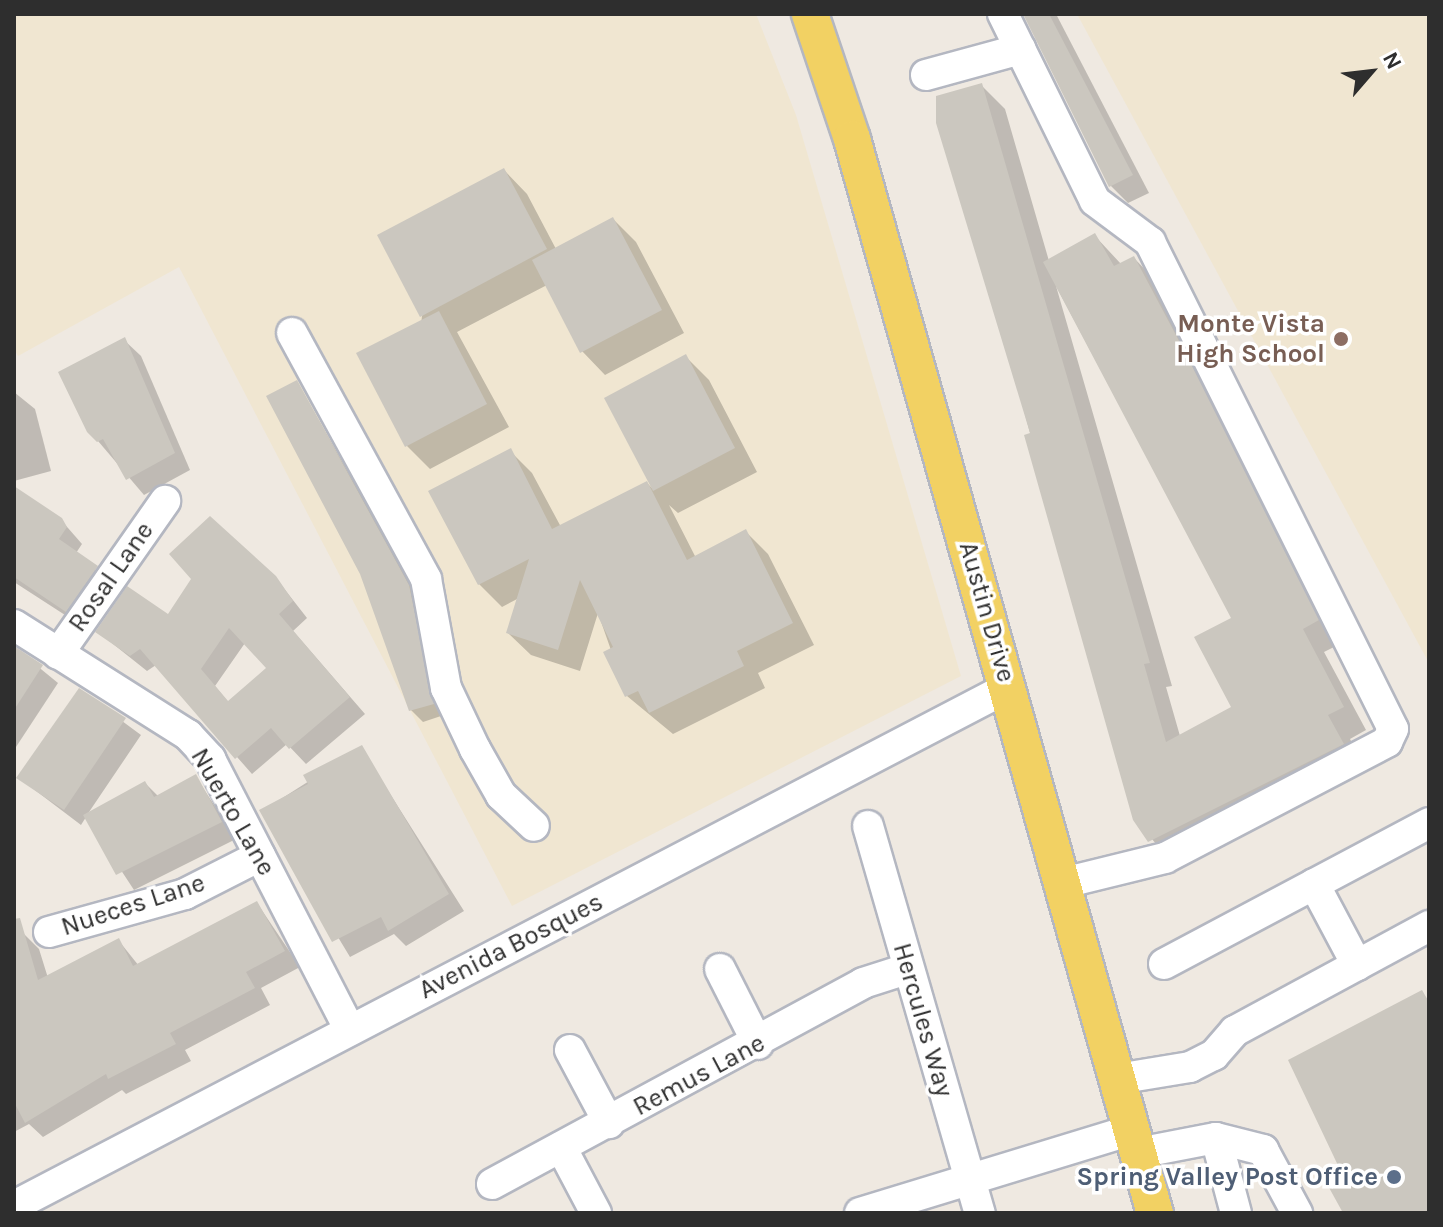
<!DOCTYPE html>
<style>
body{margin:0}
#map{position:relative;width:1443px;height:1227px;overflow:hidden;background:#efe9e1;font-family:Karla,sans-serif}
div>[style]{position:absolute}
.education>*{inset:0;background:#f0e6d1}
.shadow>*{inset:0;background:#0003}
.building>*{inset:0;background:#cbc7bf}
.roads{filter:drop-shadow(2px 0 #b4b7c1) drop-shadow(-2px 0 #b4b7c1) drop-shadow(0 2px #b4b7c1) drop-shadow(0 -2px #b4b7c1)}
.minor>*{height:30px;margin:-15px;padding:0 15px;transform-origin:15px;border-radius:15px;background:#fff}
.major>*{height:36px;margin:-18px;padding:0 18px;transform-origin:18px;border-radius:18px;background:#f2d163}
.dots>*{width:22px;height:22px;translate:-50% -50%;box-sizing:border-box;border:4px solid #fff;border-radius:50%}
span{translate:-50% -50%;white-space:nowrap;text-align:center;line-height:1.15;-webkit-text-stroke:7px #fff;paint-order:stroke}
.education-label{font-size:26px;color:#785e54;font-weight:700}
.right{translate:-100% -50%;text-align:right}
.street-label{font-size:26px;color:#2e2e2e}
.service-label{font-size:26px;color:#4e5e75;font-weight:700}
.frame{position:absolute;inset:0;border:16px solid #2e2e2e;pointer-events:none}
.north{position:absolute;left:1331px;top:32px;width:80px;height:80px;-webkit-text-stroke:6px #fff;paint-order:stroke;rotate:62deg;font-size:22px;font-weight:700;line-height:32px;text-align:center;color:#2e2e2e}
.north::after{content:'';display:block;margin:auto;width:28px;height:36px;background:#2e2e2e;clip-path:polygon(50% 0,100% 100%,50% 72%,0 100%)}
</style>
<div id="map">
<div class="education">
<div style="clip-path:polygon(14px 14px,756px 14px,796px 115px,961px 676px,512px 906px,179px 267px,18px 356px,14px 349px)"></div>
<div style="clip-path:polygon(1077px 14px,1429px 14px,1429px 663px)"></div>
</div>
<div class="shadow">
<div style="clip-path:polygon(1024px 14px,1056px 14px,1149px 193px,1128px 203px,1111px 186px)"></div>
<div style="clip-path:polygon(evenodd,982px 86px,1005px 109px,1049px 261px,1095px 236px,1121px 264px,1134px 258px,1156px 281px,1340px 644px,1324px 652px,1366px 730px,1350px 739px,1365px 768px,1173px 864px,1135px 819px,983px 260px,982px 86px,1056px 286px,1233px 618px,1233px 708px,1180px 736px,1166px 687px,1172px 686px,1056px 286px)"></div>
<div style="clip-path:polygon(504px 170px,527px 194px,556px 249px,613px 219px,636px 242px,684px 333px,605px 375px,582px 351px,547px 285px,457px 332px,509px 427px,430px 469px,407px 446px,422px 316px)"></div>
<div style="clip-path:polygon(124px 340px,141px 356px,190px 470px,144px 495px,98px 441px)"></div>
<div style="clip-path:polygon(686px 357px,709px 380px,757px 472px,678px 513px,669px 505px,696px 558px,746px 532px,768px 554px,814px 645px,758px 673px,765px 688px,673px 734px,627px 696px,598px 613px,580px 671px,531px 655px,508px 633px,519px 598px,502px 607px,479px 584px,510px 451px,532px 473px,561px 527px,647px 483px,654px 490px)"></div>
<div style="clip-path:polygon(297px 382px,420px 599px,444px 715px,423px 722px,411px 710px)"></div>
<div style="clip-path:polygon(14px 392px,35px 409px,51px 471px,14px 481px)"></div>
<div style="clip-path:polygon(14px 488px,61px 520px,82px 544px,76px 553px,112px 584px,82px 626px,14px 582px)"></div>
<div style="clip-path:polygon(evenodd,275px 577px,307px 618px,293px 631px,365px 714px,306px 764px,287px 744px,252px 774px,156px 665px,147px 671px,98px 632px,169px 616px,275px 577px,245px 643px,269px 668px,229px 703px,215px 686px,245px 643px)"></div>
<div style="clip-path:polygon(14px 647px,58px 683px,14px 750px)"></div>
<div style="clip-path:polygon(80px 690px,141px 735px,87px 815px,145px 783px,158px 796px,196px 777px,236px 839px,134px 890px,86px 817px,81px 825px,19px 778px)"></div>
<div style="clip-path:polygon(361px 748px,464px 911px,406px 946px,394px 934px,350px 957px,262px 811px)"></div>
<div style="clip-path:polygon(257px 903px,300px 967px,261px 988px,270px 1005px,185px 1050px,191px 1061px,126px 1094px,122px 1090px,43px 1137px,29px 1124px,14px 1132px,14px 935px,23px 933px,39px 949px,48px 978px,119px 941px,139px 966px)"></div>
</div>
<div class="building">
<div style="clip-path:polygon(1023px 14px,1049px 14px,1133px 175px,1109px 187px)"></div>
<div style="clip-path:polygon(982px 83px,1150px 663px,1144px 664px,1166px 742px,1231px 707px,1194px 637px,1231px 618px,1043px 262px,1095px 233px,1114px 266px,1134px 256px,1187px 356px,1319px 620px,1303px 629px,1344px 707px,1328px 715px,1344px 744px,1148px 842px,1133px 820px,1024px 435px,1030px 433px,936px 123px,936px 96px)"></div>
<div style="clip-path:polygon(504px 168px,547px 249px,420px 317px,377px 235px)"></div>
<div style="clip-path:polygon(613px 217px,662px 310px,580px 353px,532px 260px)"></div>
<div style="clip-path:polygon(439px 311px,487px 404px,405px 447px,356px 353px)"></div>
<div style="clip-path:polygon(125px 337px,175px 453px,126px 480px,103px 439px,97px 442px,87px 432px,58px 372px)"></div>
<div style="clip-path:polygon(686px 354px,735px 448px,653px 491px,604px 398px)"></div>
<div style="clip-path:polygon(297px 380px,409px 585px,434px 704px,409px 711px,360px 574px,266px 396px)"></div>
<div style="clip-path:polygon(511px 448px,552px 529px,647px 481px,687px 560px,746px 529px,793px 623px,737px 651px,744px 666px,649px 713px,638px 691px,625px 697px,603px 652px,613px 647px,580px 580px,558px 650px,506px 633px,529px 559px,478px 585px,428px 491px)"></div>
<div style="clip-path:polygon(14px 486px,62px 518px,67px 527px,59px 539px,98px 566px,66px 612px,14px 577px)"></div>
<div style="clip-path:polygon(evenodd,210px 516px,276px 576px,293px 601px,279px 614px,350px 697px,289px 749px,271px 728px,235px 759px,140px 649px,130px 656px,95px 632px,127px 586px,168px 614px,191px 579px,169px 554px,210px 516px,229px 628px,266px 668px,228px 701px,201px 669px,229px 628px)"></div>
<div style="clip-path:polygon(14px 646px,43px 665px,14px 710px)"></div>
<div style="clip-path:polygon(79px 688px,126px 718px,64px 810px,16px 778px)"></div>
<div style="clip-path:polygon(362px 745px,449px 894px,388px 931px,381px 917px,332px 942px,259px 810px,308px 784px,303px 775px)"></div>
<div style="clip-path:polygon(196px 774px,222px 822px,116px 875px,83px 815px,145px 781px,154px 797px)"></div>
<div style="clip-path:polygon(257px 901px,285px 951px,246px 972px,255px 988px,170px 1033px,176px 1044px,108px 1079px,106px 1074px,25px 1123px,14px 1102px,14px 919px,20px 918px,38px 980px,119px 938px,133px 966px)"></div>
<div style="clip-path:polygon(1422px 990px,1429px 1002px,1429px 1213px,1343px 1213px,1327px 1184px,1343px 1176px,1288px 1060px)"></div>
</div>
<div class="roads">
<div class="minor">
<div style="left:1003px;top:14px;width:208px;rotate:63.8deg"></div>
<div style="left:1095px;top:201px;width:69px;rotate:36.7deg"></div>
<div style="left:1150px;top:242px;width:544px;rotate:63.48deg"></div>
<div style="left:1393px;top:729px;width:14px;rotate:115deg"></div>
<div style="left:1387px;top:742px;width:250px;rotate:152.4deg"></div>
<div style="left:1165px;top:858px;width:105px;rotate:166.2deg"></div>
<div style="left:926px;top:75px;width:98px;rotate:-15.3deg"></div>
<div style="left:292px;top:333px;width:280px;rotate:61.4deg"></div>
<div style="left:426px;top:579px;width:111px;rotate:79.6deg"></div>
<div style="left:446px;top:688px;width:68px;rotate:64.6deg"></div>
<div style="left:475px;top:749px;width:53px;rotate:60.5deg"></div>
<div style="left:501px;top:795px;width:45px;rotate:43.2deg"></div>
<div style="left:14px;top:625px;width:206px;rotate:32.3deg"></div>
<div style="left:188px;top:735px;width:33px;rotate:47deg"></div>
<div style="left:210px;top:759px;width:305px;rotate:62.7deg"></div>
<div style="left:58px;top:654px;width:187px;rotate:-55deg"></div>
<div style="left:868px;top:826px;width:403px;rotate:73.9deg"></div>
<div style="left:1314px;top:884px;width:92px;rotate:62deg"></div>
<div style="left:49px;top:932px;width:141px;rotate:-15.6deg"></div>
<div style="left:185px;top:894px;width:84px;rotate:-26.9deg"></div>
<div style="left:1164px;top:964px;width:300px;rotate:-28deg"></div>
<div style="left:720px;top:969px;width:84px;rotate:63.1deg"></div>
<div style="left:570px;top:1050px;width:83px;rotate:61.9deg"></div>
<div style="left:1117px;top:1079px;width:74px;rotate:-9.3deg"></div>
<div style="left:1190px;top:1067px;width:27px;rotate:-27deg"></div>
<div style="left:1214px;top:1055px;width:32px;rotate:-49deg"></div>
<div style="left:1235px;top:1031px;width:221px;rotate:-28.4deg"></div>
<div style="left:1216px;top:1138px;width:49px;rotate:14.3deg"></div>
<div style="left:1263px;top:1150px;width:72px;rotate:61.6deg"></div>
<div style="left:561px;top:1147px;width:75px;rotate:62.1deg"></div>
<div style="left:1138px;top:1153px;width:79px;rotate:-10.9deg"></div>
<div style="left:1216px;top:1138px;width:78px;rotate:75.1deg"></div>
<div style="left:492px;top:1184px;width:422px;rotate:-28.4deg"></div>
<div style="left:863px;top:983px;width:46px;rotate:-17.7deg"></div>
<div style="left:14px;top:1206px;width:1122px;rotate:-27.55deg"></div>
<div style="left:860px;top:1213px;width:284px;rotate:-17deg"></div>
</div>
<div class="major">
<div style="left:810px;top:14px;width:132px;rotate:71.4deg"></div>
<div style="left:852px;top:139px;width:1116px;rotate:74.25deg"></div>
</div>
</div>
<div class="dots">
<div style="left:1341px;top:339px;background:#8d6e63"></div>
<div style="left:1394px;top:1177px;background:#5c6f8a"></div>
</div>
<div class="education-label">
<span class="right" style="left:1325px;top:339px">Monte Vista<br>High School</span>
</div>
<div class="street-label">
<span style="left:111px;top:577px;rotate:-55deg">Rosal Lane</span>
<span style="left:987px;top:612px;rotate:74deg">Austin Drive</span>
<span style="left:233px;top:812px;rotate:60deg">Nuerto Lane</span>
<span style="left:133px;top:905px;rotate:-18deg">Nueces Lane</span>
<span style="left:511px;top:946px;rotate:-27deg">Avenida Bosques</span>
<span style="left:923px;top:1020px;rotate:74deg">Hercules Way</span>
<span style="left:699px;top:1075px;rotate:-28deg">Remus Lane</span>
</div>
<div class="service-label">
<span class="right" style="left:1378px;top:1177px">Spring Valley Post Office</span>
</div>
<div class="frame"></div>
<div class="north">N</div>
</div>
